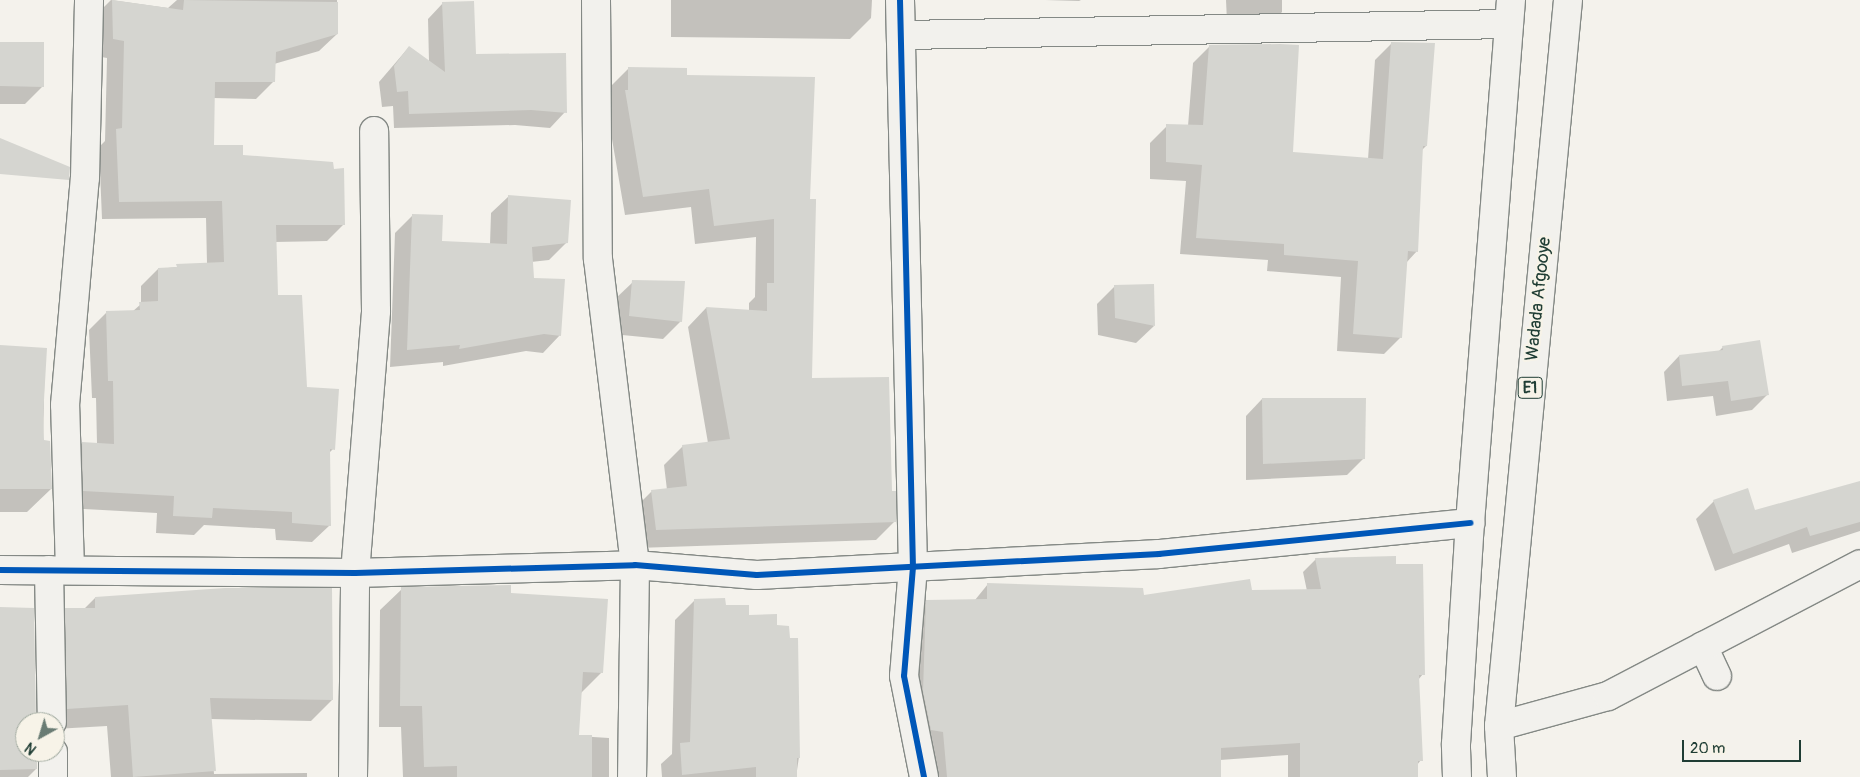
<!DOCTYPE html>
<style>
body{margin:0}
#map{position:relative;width:1860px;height:777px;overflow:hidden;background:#f4f2ec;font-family:Pangolin,sans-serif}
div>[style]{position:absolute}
.shadow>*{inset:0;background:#0003}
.building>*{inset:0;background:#d5d5d0}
.roads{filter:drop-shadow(1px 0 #848985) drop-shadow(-1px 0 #848985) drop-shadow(0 1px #848985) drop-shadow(0 -1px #848985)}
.street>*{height:28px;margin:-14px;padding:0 14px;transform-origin:14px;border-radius:14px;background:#f2f1ed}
.highway>*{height:28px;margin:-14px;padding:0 14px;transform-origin:14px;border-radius:14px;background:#f2f1ed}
.cycleway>*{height:6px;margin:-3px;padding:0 3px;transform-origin:3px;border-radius:3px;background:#0057b8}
span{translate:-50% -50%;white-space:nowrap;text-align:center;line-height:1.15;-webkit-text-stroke:4.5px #f7f3e8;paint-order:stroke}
.shield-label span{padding:1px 4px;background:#f7f3e8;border:1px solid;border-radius:4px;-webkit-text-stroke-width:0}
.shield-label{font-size:16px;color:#1f3d34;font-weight:700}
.street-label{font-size:18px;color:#1f3d34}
.north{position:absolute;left:15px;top:712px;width:50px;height:50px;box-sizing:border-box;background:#f7f3e8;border:1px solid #a1aaa0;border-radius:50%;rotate:219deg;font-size:14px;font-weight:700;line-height:20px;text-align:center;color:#1f3d34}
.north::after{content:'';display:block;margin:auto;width:18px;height:22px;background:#6a7c74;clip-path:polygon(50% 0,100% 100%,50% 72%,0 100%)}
.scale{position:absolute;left:1682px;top:740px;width:119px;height:22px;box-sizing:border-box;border:2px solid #1f3d34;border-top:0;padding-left:6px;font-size:15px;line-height:18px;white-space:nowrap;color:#1f3d34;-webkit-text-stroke:4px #f7f3e8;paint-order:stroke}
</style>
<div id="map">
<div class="shadow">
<div style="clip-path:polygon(111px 0,168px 8px,177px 0,337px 0,337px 34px,319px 51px,274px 64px,274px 81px,256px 99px,213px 98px,213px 146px,242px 156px,344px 224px,327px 241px,275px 242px,276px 297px,306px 389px,333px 449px,328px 454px,330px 525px,312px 542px,276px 540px,275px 529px,204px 525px,194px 535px,156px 533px,157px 513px,66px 508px,65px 461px,82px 443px,97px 444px,96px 398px,92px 398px,89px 330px,107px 312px,132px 312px,141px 304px,141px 286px,158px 269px,207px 264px,206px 218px,102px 219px,99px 147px,105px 141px,107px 58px,96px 56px,95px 16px)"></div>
<div style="clip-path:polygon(671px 0,872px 0,871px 18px,850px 39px,671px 37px)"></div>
<div style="clip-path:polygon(1045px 0,1081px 0,1079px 1px)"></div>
<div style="clip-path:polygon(1226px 0,1282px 0,1282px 12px,1273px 21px,1227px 22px)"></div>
<div style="clip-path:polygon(443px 3px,475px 55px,565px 112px,550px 128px,515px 125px,394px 128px,393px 106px,382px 107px,379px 82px,409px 47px,429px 62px,428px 19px)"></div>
<div style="clip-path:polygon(0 43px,43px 86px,25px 104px,0 104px)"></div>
<div style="clip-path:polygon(1392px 43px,1426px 146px,1422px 150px,1417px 251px,1406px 263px,1401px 337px,1384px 354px,1337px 351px,1341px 277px,1267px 271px,1268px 260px,1180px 254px,1186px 181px,1150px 179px,1150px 143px,1167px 126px,1188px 126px,1193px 63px,1210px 46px,1298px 45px,1292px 153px,1368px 159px,1375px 60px)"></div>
<div style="clip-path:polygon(629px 68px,686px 76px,809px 200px,810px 380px,891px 492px,895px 521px,876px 540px,637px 548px,633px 510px,652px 491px,667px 490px,664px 465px,683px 446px,708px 443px,688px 327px,706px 308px,749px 311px,749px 303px,755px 297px,756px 237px,695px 244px,691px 207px,625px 215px,607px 110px,610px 87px)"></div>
<div style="clip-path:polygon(509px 196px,567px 242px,549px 260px,531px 262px,532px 280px,560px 335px,543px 353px,526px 351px,443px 366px,443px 362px,390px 367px,395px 233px,413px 215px,440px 242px,490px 244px,491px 213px)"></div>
<div style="clip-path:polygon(633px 282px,681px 321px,663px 339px,612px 334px,615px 299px)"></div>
<div style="clip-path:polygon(1115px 286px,1154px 326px,1136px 343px,1098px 335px,1097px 304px)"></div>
<div style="clip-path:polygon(0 346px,45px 349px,43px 441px,51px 489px,27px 512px,0 512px)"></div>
<div style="clip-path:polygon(1723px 347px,1768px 394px,1752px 410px,1716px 416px,1713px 396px,1667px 401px,1664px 372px,1679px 356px,1718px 352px)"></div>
<div style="clip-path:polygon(1262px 399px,1364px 458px,1347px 475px,1246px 480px,1246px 416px)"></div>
<div style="clip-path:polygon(1860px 483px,1860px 531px,1792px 553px,1789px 544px,1715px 571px,1696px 519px,1714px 501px,1754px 511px)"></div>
<div style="clip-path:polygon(1316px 559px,1395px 565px,1423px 674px,1418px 680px,1421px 760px,1417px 765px,1417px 777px,1288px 777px,1288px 755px,1220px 760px,1220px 777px,933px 777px,918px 742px,914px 614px,926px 602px,975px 600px,988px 584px,1143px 597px,1307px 591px,1303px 572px)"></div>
<div style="clip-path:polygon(402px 589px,509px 594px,602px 672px,580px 694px,578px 736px,609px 738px,609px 777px,403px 777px,401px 727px,379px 727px,380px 610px)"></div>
<div style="clip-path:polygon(95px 598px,332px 700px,311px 721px,210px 719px,214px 774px,307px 773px,307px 777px,111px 777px,107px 726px,55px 729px,45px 630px,66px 609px,84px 609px)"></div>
<div style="clip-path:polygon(695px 600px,725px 606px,748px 616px,799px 757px,796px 777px,662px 777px,661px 764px,672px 754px,675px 620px)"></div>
<div style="clip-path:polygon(0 609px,35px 722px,25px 722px,25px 752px,38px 752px,36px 769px,28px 777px,0 777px)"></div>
</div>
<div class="building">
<div style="clip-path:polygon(112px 0,183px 10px,184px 0,338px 2px,338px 34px,276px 52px,275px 82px,215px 82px,214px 145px,243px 145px,243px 155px,333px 162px,334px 169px,344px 168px,345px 225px,276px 225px,278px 295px,302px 295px,307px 387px,339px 389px,335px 450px,330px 449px,331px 526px,292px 523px,292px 512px,213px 508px,212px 518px,173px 516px,174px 496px,83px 491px,82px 442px,114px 444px,113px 381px,108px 381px,106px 311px,140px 310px,139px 302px,158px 301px,158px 268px,177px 267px,176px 264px,224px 262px,222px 201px,119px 202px,116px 129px,122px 128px,124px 41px,113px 39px)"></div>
<div style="clip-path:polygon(474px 1px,476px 54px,566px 53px,567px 113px,531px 110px,409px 114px,408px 91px,397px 92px,394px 66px,409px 46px,445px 72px,442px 2px)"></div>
<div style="clip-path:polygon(0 42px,44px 42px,44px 87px,0 86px)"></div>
<div style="clip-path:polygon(1391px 42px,1435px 43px,1427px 146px,1423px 146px,1418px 252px,1408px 251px,1402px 338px,1353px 334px,1358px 261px,1284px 255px,1284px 244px,1196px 238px,1202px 165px,1166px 162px,1166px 124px,1203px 125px,1209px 45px,1280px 44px,1299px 45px,1293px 152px,1383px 159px)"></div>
<div style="clip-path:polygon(628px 67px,687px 68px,687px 75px,815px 77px,810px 199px,816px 199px,816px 203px,812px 378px,889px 377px,892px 491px,896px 491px,896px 522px,656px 530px,651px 490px,687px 486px,682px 445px,730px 439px,706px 307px,767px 311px,767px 283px,774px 283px,774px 219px,714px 226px,709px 189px,643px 197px,625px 90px,628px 90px)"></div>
<div style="clip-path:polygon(0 138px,70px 167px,69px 180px,0 174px)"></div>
<div style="clip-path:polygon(508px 195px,571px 200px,568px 243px,532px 247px,534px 278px,565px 279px,561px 336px,544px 334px,459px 349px,460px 345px,407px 350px,412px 214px,443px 215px,442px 241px,507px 244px)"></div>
<div style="clip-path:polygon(632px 280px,685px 281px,682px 322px,629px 316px)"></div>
<div style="clip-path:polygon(1154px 284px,1155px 326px,1115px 318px,1114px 285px)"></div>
<div style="clip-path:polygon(1760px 340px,1769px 395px,1731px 401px,1728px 381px,1682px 386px,1679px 355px,1723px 350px,1722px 346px)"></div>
<div style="clip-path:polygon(0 345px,47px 348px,43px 417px,44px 440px,50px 441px,52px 489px,0 489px)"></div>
<div style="clip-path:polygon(1262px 398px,1366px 398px,1365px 459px,1263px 464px)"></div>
<div style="clip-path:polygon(1860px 481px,1860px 522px,1810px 536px,1807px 527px,1733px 554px,1713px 500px,1748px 488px,1755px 510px)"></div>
<div style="clip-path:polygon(1396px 556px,1396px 564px,1423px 564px,1425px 675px,1419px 675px,1423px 761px,1418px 761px,1418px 777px,1300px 777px,1300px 743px,1221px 748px,1221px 777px,947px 777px,943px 732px,931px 730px,923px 691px,926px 600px,987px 599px,987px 583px,1143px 588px,1144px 595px,1250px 579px,1252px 590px,1321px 589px,1315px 558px)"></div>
<div style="clip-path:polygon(511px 585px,511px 593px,608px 599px,603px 673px,583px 672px,579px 735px,592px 735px,592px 777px,457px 777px,457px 766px,424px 767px,422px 706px,400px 706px,401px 587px)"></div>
<div style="clip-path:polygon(225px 588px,332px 588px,333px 700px,210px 698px,216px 771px,133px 777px,128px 705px,67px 709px,65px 608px,95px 608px,95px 597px)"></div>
<div style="clip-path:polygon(725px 598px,726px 605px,749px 605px,749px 615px,777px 614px,777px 625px,789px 626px,790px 638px,798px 638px,800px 758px,797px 758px,797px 777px,756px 777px,756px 767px,682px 775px,680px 743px,690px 742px,694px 599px)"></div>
<div style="clip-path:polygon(0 607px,34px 608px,36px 722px,25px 722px,25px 752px,37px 752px,37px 769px,0 770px)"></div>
</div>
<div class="roads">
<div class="street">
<div style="left:596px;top:0;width:259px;rotate:89.6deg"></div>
<div style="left:598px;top:259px;width:308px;rotate:83.1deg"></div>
<div style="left:635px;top:565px;width:212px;rotate:90.8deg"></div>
<div style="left:900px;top:0;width:567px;rotate:88.69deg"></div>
<div style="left:913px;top:567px;width:109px;rotate:94.7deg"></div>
<div style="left:904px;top:676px;width:103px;rotate:78.8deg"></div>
<div style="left:903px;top:35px;width:606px;rotate:-1.04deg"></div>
<div style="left:0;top:570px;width:355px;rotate:0.5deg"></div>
<div style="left:355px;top:573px;width:280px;rotate:-1.6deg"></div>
<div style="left:635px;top:565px;width:122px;rotate:4.7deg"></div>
<div style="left:757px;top:575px;width:403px;rotate:-3deg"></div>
<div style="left:1159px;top:554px;width:313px;rotate:-5.7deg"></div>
<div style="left:49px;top:570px;width:152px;rotate:88.9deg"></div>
<div style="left:70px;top:570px;width:165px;rotate:-91.7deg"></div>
<div style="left:65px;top:405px;width:228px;rotate:-85deg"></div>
<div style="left:85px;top:178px;width:178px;rotate:-88.7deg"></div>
<div style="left:1703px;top:646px;width:33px;rotate:65deg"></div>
<div style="left:1499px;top:726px;width:113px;rotate:-15.4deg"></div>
<div style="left:1608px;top:696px;width:284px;rotate:-27.6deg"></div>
<div style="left:53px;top:752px;width:25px;rotate:90deg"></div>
<div style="left:353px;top:777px;width:204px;rotate:-89.4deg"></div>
<div style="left:355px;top:573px;width:263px;rotate:-85.4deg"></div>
<div style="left:376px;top:311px;width:180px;rotate:-90.6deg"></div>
</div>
<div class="highway">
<div style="left:1457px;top:777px;width:33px;rotate:-92deg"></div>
<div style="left:1456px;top:744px;width:221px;rotate:-86.4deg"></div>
<div style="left:1470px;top:523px;width:525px;rotate:-85.52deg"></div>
<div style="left:1502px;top:777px;width:51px;rotate:-93.4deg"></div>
<div style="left:1499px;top:726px;width:729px;rotate:-84.57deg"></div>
</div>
</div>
<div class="cycleway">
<div style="left:900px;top:0;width:567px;rotate:88.69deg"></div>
<div style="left:913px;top:567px;width:109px;rotate:94.7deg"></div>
<div style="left:904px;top:676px;width:103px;rotate:78.8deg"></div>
<div style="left:0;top:570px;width:355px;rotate:0.5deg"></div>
<div style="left:355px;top:573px;width:280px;rotate:-1.6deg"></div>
<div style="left:635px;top:565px;width:122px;rotate:4.7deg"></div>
<div style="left:757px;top:575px;width:403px;rotate:-3deg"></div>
<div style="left:1159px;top:554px;width:313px;rotate:-5.7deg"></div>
</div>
<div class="shield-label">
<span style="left:1530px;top:388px">E1</span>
</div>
<div class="street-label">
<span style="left:1539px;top:299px;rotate:-84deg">Wadada Afgooye</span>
</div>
<div class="north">N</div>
<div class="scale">20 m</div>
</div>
